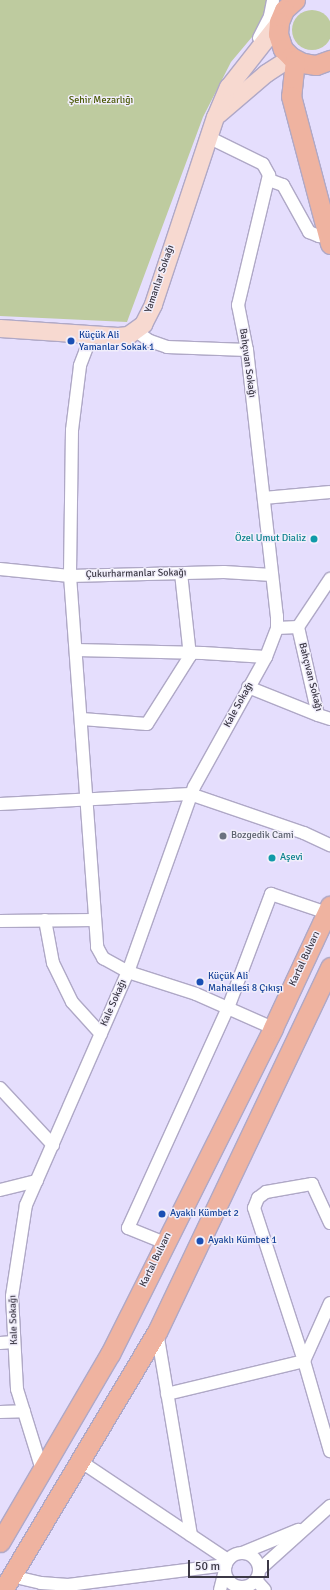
<!DOCTYPE html>
<meta charset="utf-8">
<style>
body{margin:0}
#map{position:relative;width:330px;height:1590px;overflow:hidden;background:#e5defd;font-family:Signika,sans-serif}
div>[style]{position:absolute}
.green>*{inset:0;background:#becb9f}
.round{border-radius:50%}
.roads{filter:drop-shadow(1px 0 #afa8c6) drop-shadow(-1px 0 #afa8c6) drop-shadow(0 1px #afa8c6) drop-shadow(0 -1px #afa8c6)}
.street>*{height:12px;margin:-6px;padding:0 6px;transform-origin:6px;border-radius:6px;background:#fff}
.street>.ring{margin:-6px;padding:0;box-sizing:content-box;background:none;border:12px solid #fff;border-radius:50%}
.secondary>*{height:17px;margin:-8.5px;padding:0 8.5px;transform-origin:8.5px;border-radius:8.5px;background:#f7d9d0}
.primary>*{height:19px;margin:-9.5px;padding:0 9.5px;transform-origin:9.5px;border-radius:9.5px;background:#efb3a0}
.dots>*{width:11px;height:11px;translate:-50% -50%;box-sizing:border-box;border:2px solid #f1eefb;border-radius:50%}
span{translate:-50% -50%;white-space:nowrap;text-align:center;line-height:1.15;-webkit-text-stroke:3px #f1eefb;paint-order:stroke}
.park-label{font-size:10px;color:#4a5905}
.street-label{font-size:10px;color:#3c3946}
.transit-label{font-size:10px;color:#164399}
.left{translate:0 -50%;text-align:left}
.culture-label{font-size:10px;color:#0d838f}
.right{translate:-100% -50%;text-align:right}
.worship-label{font-size:10px;color:#5b616d}
.scale{position:absolute;left:188px;top:1560px;width:81px;height:18px;box-sizing:border-box;border:2px solid #3c3946;border-top:0;padding-left:5px;font-size:12px;line-height:14px;white-space:nowrap;color:#3c3946;-webkit-text-stroke:3px #f1eefb;paint-order:stroke}
</style>
<div id="map">
<div class="green">
<div style="clip-path:polygon(0 0,271px 0,258px 30px,231px 62px,203px 117px,127px 322px,0 316px)"></div>
<div class="round" style="left:292px;top:10px;width:40px;height:40px"></div>
</div>
<div class="roads">
<div class="street">
<div style="left:259px;top:38px;width:25px;rotate:-63deg"></div>
<div style="left:270px;top:16px;width:16px;rotate:-79deg"></div>
<div style="left:208px;top:137px;width:61px;rotate:26.1deg"></div>
<div style="left:263px;top:164px;width:13px;rotate:61deg"></div>
<div style="left:269px;top:175px;width:134px;rotate:103.4deg"></div>
<div style="left:238px;top:305px;width:46px;rotate:78.7deg"></div>
<div style="left:247px;top:350px;width:268px;rotate:83.6deg"></div>
<div style="left:277px;top:616px;width:12px;rotate:90deg"></div>
<div style="left:269px;top:180px;width:15px;rotate:20deg"></div>
<div style="left:283px;top:185px;width:54px;rotate:61deg"></div>
<div style="left:309px;top:232px;width:11px;rotate:22deg"></div>
<div style="left:319px;top:236px;width:9px"></div>
<div style="left:136px;top:331px;width:17px;rotate:36deg"></div>
<div style="left:150px;top:341px;width:18px;rotate:19deg"></div>
<div style="left:167px;top:347px;width:80px;rotate:2.1deg"></div>
<div style="left:92px;top:334px;width:34px;rotate:111deg"></div>
<div style="left:80px;top:366px;width:64px;rotate:97.1deg"></div>
<div style="left:72px;top:430px;width:146px;rotate:90.8deg"></div>
<div style="left:70px;top:576px;width:372px;rotate:85.8deg"></div>
<div style="left:97px;top:947px;width:13px;rotate:61deg"></div>
<div style="left:103px;top:958px;width:29px;rotate:29deg"></div>
<div style="left:128px;top:972px;width:71px;rotate:17.9deg"></div>
<div style="left:196px;top:994px;width:84px;rotate:23.8deg"></div>
<div style="left:264px;top:498px;width:66px;rotate:-5.2deg"></div>
<div style="left:0;top:569px;width:70px;rotate:5.7deg"></div>
<div style="left:70px;top:576px;width:154px;rotate:-1.5deg"></div>
<div style="left:224px;top:572px;width:48px;rotate:3.6deg"></div>
<div style="left:298px;top:627px;width:90px;rotate:77.2deg"></div>
<div style="left:318px;top:715px;width:13px;rotate:18deg"></div>
<div style="left:76px;top:650px;width:127px;rotate:1.4deg"></div>
<div style="left:203px;top:653px;width:63px;rotate:3.6deg"></div>
<div style="left:248px;top:687px;width:75px;rotate:21.8deg"></div>
<div style="left:82px;top:719px;width:65px;rotate:4.4deg"></div>
<div style="left:147px;top:724px;width:80px;rotate:-57.7deg"></div>
<div style="left:190px;top:656px;width:83px;rotate:-96.2deg"></div>
<div style="left:0;top:804px;width:190px;rotate:-3deg"></div>
<div style="left:190px;top:794px;width:120px;rotate:18.9deg"></div>
<div style="left:304px;top:833px;width:29px;rotate:25deg"></div>
<div style="left:45px;top:920px;width:44px;rotate:79.5deg"></div>
<div style="left:53px;top:963px;width:43px;rotate:64deg"></div>
<div style="left:72px;top:1002px;width:43px;rotate:47.8deg"></div>
<div style="left:0;top:921px;width:95px;rotate:-0.6deg"></div>
<div style="left:0;top:1088px;width:78px;rotate:47.1deg"></div>
<div style="left:0;top:1190px;width:38px;rotate:-14deg"></div>
<div style="left:165px;top:1243px;width:40px;rotate:-158deg"></div>
<div style="left:128px;top:1228px;width:242px;rotate:-65.6deg"></div>
<div style="left:228px;top:1008px;width:122px;rotate:-69.3deg"></div>
<div style="left:271px;top:894px;width:59px;rotate:18.7deg"></div>
<div style="left:330px;top:1303px;width:64px;rotate:114.1deg"></div>
<div style="left:304px;top:1361px;width:94px;rotate:73.9deg"></div>
<div style="left:157px;top:1332px;width:206px;rotate:80.5deg"></div>
<div style="left:0;top:1343px;width:14px;rotate:-4deg"></div>
<div style="left:167px;top:1394px;width:141px;rotate:-13.5deg"></div>
<div style="left:304px;top:1361px;width:161px;rotate:-108.1deg"></div>
<div style="left:254px;top:1208px;width:11px;rotate:-68deg"></div>
<div style="left:258px;top:1198px;width:10px;rotate:-37deg"></div>
<div style="left:266px;top:1192px;width:47px;rotate:-9.9deg"></div>
<div style="left:312px;top:1184px;width:43px;rotate:65.2deg"></div>
<div style="left:0;top:1412px;width:24px;rotate:-2deg"></div>
<div style="left:80px;top:1461px;width:178px;rotate:33.8deg"></div>
<div style="left:42px;top:1470px;width:85px;rotate:-107.2deg"></div>
<div style="left:17px;top:1389px;width:93px;rotate:-93.1deg"></div>
<div style="left:12px;top:1296px;width:92px;rotate:-81.3deg"></div>
<div style="left:26px;top:1205px;width:254px;rotate:-66.4deg"></div>
<div style="left:128px;top:972px;width:196px;rotate:-70.4deg"></div>
<div style="left:194px;top:787px;width:149px;rotate:-61deg"></div>
<div style="left:266px;top:657px;width:31px;rotate:-69deg"></div>
<div style="left:277px;top:628px;width:21px;rotate:-3deg"></div>
<div style="left:298px;top:627px;width:58px;rotate:-56.3deg"></div>
<div style="left:242px;top:1553px;width:61px;rotate:-22.3deg"></div>
<div class="ring" style="left:225px;top:1553px;width:22px;height:22px"></div>
<div style="left:259px;top:1570px;width:96px;rotate:-42deg"></div>
<div style="left:11px;top:1576px;width:31px;rotate:13deg"></div>
<div style="left:41px;top:1583px;width:27px;rotate:4deg"></div>
<div style="left:68px;top:1585px;width:159px;rotate:-7.2deg"></div>
<div style="left:256px;top:1580px;width:13px;rotate:48deg"></div>
<div style="left:220px;top:1590px;width:21px;rotate:-76deg"></div>
</div>
<div class="secondary">
<div style="left:218px;top:114px;width:63px;rotate:-40.5deg"></div>
<div style="left:266px;top:73px;width:30px;rotate:-33deg"></div>
<div style="left:0;top:328px;width:118px;rotate:3.9deg"></div>
<div style="left:118px;top:336px;width:10px;rotate:-6deg"></div>
<div style="left:128px;top:335px;width:19px;rotate:-36deg"></div>
<div style="left:143px;top:324px;width:22px;rotate:-63deg"></div>
<div style="left:153px;top:304px;width:197px;rotate:-71.7deg"></div>
<div style="left:215px;top:117px;width:33px;rotate:-67deg"></div>
<div style="left:228px;top:87px;width:83px;rotate:-51.9deg"></div>
</div>
<div class="primary">
<div style="left:295px;top:0;width:15px;rotate:138deg"></div>
<div style="left:284px;top:10px;width:13px;rotate:113deg"></div>
<div style="left:279px;top:22px;width:12px;rotate:95deg"></div>
<div style="left:278px;top:34px;width:16px;rotate:72deg"></div>
<div style="left:283px;top:49px;width:11px;rotate:45deg"></div>
<div style="left:291px;top:57px;width:13px;rotate:27deg"></div>
<div style="left:303px;top:63px;width:13px;rotate:9deg"></div>
<div style="left:316px;top:65px;width:15px;rotate:-20deg"></div>
<div style="left:295px;top:60px;width:36px;rotate:96deg"></div>
<div style="left:291px;top:96px;width:153px;rotate:75.2deg"></div>
<div style="left:0;top:1542px;width:218px;rotate:-59.7deg"></div>
<div style="left:110px;top:1354px;width:364px;rotate:-63.4deg"></div>
<div style="left:273px;top:1028px;width:135px;rotate:-65deg"></div>
<div style="left:3px;top:1590px;width:300px;rotate:-59.2deg"></div>
<div style="left:157px;top:1332px;width:404px;rotate:-64.6deg"></div>
</div>
</div>
<div class="dots">
<div style="left:71px;top:341px;background:#1a4fb4"></div>
<div style="left:314px;top:539px;background:#0f9aa8"></div>
<div style="left:223px;top:836px;background:#6b7280"></div>
<div style="left:272px;top:858px;background:#0f9aa8"></div>
<div style="left:200px;top:982px;background:#1a4fb4"></div>
<div style="left:162px;top:1214px;background:#1a4fb4"></div>
<div style="left:200px;top:1241px;background:#1a4fb4"></div>
</div>
<div class="park-label">
<span style="left:101px;top:101px">Şehir Mezarlığı</span>
</div>
<div class="street-label">
<span style="left:160px;top:279px;rotate:-71deg">Yamanlar Sokağı</span>
<span style="left:247px;top:363px;rotate:82deg">Bahçıvan Sokağı</span>
<span style="left:136px;top:574px;rotate:-1deg">Çukurharmanlar Sokağı</span>
<span style="left:310px;top:677px;rotate:76deg">Bahçıvan Sokağı</span>
<span style="left:239px;top:705px;rotate:-61deg">Kale Sokağı</span>
<span style="left:305px;top:959px;rotate:-65deg">Kartal Bulvarı</span>
<span style="left:114px;top:1003px;rotate:-66deg">Kale Sokağı</span>
<span style="left:156px;top:1260px;rotate:-64deg">Kartal Bulvarı</span>
<span style="left:14px;top:1320px;rotate:-92deg">Kale Sokağı</span>
</div>
<div class="transit-label">
<span class="left" style="left:79px;top:341px">Küçük Ali<br>Yamanlar Sokak 1</span>
<span class="left" style="left:208px;top:982px">Küçük Ali<br>Mahallesi 8 Çıkışı</span>
<span class="left" style="left:170px;top:1214px">Ayaklı Kümbet 2</span>
<span class="left" style="left:208px;top:1241px">Ayaklı Kümbet 1</span>
</div>
<div class="culture-label">
<span class="right" style="left:306px;top:539px">Özel Umut Dializ</span>
<span class="left" style="left:280px;top:858px">Aşevi</span>
</div>
<div class="worship-label">
<span class="left" style="left:231px;top:836px">Bozgedik Cami</span>
</div>
<div class="scale">50 m</div>
</div>
